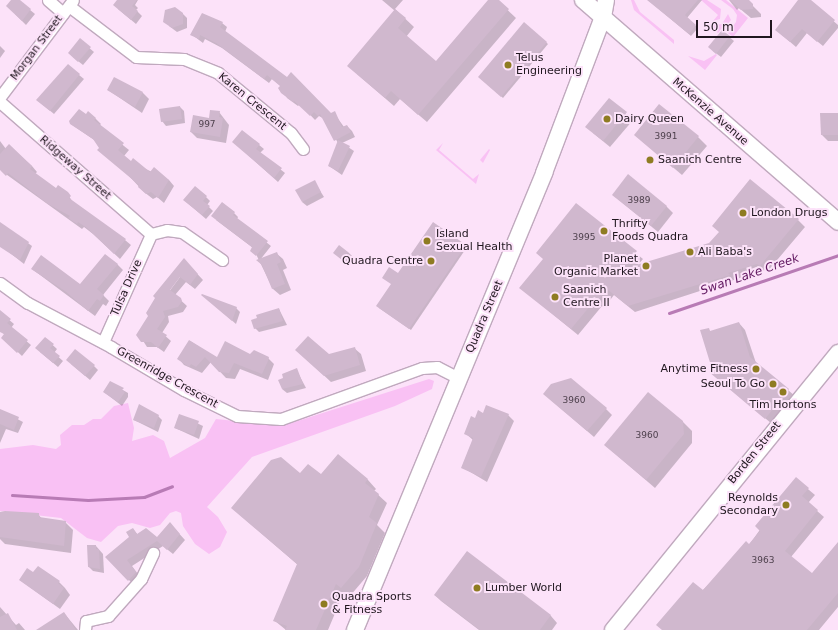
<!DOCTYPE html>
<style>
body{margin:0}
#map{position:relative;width:838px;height:630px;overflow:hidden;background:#fce2f9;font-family:"DejaVu Sans",sans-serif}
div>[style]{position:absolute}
.green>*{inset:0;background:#f9c1f4}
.shadow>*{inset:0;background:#0003}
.stream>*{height:3px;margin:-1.5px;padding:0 1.5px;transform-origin:1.5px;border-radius:1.5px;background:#b87bb5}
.building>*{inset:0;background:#d0b8ce}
.roads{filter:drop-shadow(1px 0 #c0a9be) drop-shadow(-1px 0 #c0a9be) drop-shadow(0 1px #c0a9be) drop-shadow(0 -1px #c0a9be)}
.street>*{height:11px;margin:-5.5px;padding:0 5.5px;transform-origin:5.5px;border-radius:5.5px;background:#fff}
.secondary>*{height:16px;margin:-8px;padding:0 8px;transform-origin:8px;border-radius:8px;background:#fff}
.dots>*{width:11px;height:11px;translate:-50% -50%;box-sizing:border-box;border:2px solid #fce2f9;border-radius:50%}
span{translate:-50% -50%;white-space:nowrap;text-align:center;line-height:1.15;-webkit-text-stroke:4px #fce2f9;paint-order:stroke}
.number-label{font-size:9px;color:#4c3f4b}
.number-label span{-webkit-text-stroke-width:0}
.street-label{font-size:11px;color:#20171f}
.poi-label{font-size:11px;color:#20171f}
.left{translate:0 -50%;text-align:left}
.right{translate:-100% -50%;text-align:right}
.water-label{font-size:12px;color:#5f155e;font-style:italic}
.scale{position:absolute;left:696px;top:20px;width:76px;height:18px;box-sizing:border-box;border:2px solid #20171f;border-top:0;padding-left:5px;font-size:12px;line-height:14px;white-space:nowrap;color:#20171f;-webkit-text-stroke:3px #fce2f9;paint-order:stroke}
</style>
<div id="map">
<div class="green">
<div style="clip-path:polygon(631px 0,634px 0,640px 12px,674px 40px,674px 44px,634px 10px)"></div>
<div style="clip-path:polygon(701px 0,707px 0,721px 9px,720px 19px,713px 21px,718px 15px)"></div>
<div style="clip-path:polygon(721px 0,726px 0,748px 18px,733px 37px,728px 33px,736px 22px,737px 15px,733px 9px)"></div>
<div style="clip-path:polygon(728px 14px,731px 20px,724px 29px,722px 28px,718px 33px,709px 26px,722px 24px)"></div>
<div style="clip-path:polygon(716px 54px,717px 55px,705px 70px,688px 56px,704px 61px)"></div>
<div style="clip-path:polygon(443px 143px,439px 150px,473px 179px,479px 174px,476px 184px,436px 150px)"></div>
<div style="clip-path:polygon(489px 149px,490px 150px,483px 163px,480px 160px)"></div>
<div style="clip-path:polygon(429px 379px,434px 381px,432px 389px,395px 406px,252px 457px,207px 507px,218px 517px,227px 532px,220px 547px,209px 554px,195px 544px,183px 526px,181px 513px,176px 511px,170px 513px,160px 525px,150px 528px,132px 523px,118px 526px,101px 542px,87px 538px,61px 518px,0 511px,0 449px,33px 445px,56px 449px,61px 445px,60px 435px,72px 425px,84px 425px,93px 419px,101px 419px,114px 406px,128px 403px,134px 428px,132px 441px,153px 435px,164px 441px,170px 458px,205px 438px,216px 419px,282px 426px)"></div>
</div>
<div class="shadow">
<div style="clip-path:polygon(12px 0,18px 0,35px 14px,26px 25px,15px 14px)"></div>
<div style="clip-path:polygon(118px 0,138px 0,135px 5px,138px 8px,136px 10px,142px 16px,136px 24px,118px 9px)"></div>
<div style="clip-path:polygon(382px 0,403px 0,395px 9px,414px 27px,406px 37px,436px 62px,489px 0,497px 0,516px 18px,427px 122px,400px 99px,394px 106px,357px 74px,395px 11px)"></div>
<div style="clip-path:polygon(648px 0,702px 0,687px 18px,698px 28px,691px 36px)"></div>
<div style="clip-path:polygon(729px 0,747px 0,761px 14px,761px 17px,751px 18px,739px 8px,737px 10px)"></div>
<div style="clip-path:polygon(800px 0,809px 0,838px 25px,838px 28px,823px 46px,807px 33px,796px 47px,782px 35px)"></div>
<div style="clip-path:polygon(183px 14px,187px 18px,187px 28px,177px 32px,169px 26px)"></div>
<div style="clip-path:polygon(222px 23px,227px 27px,225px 32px,331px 114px,334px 113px,344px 127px,347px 126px,352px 131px,355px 137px,342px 143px,354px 151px,342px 175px,329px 166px,338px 143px,324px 119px,319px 116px,315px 120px,300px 104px,298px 106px,287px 98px,281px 86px,272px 79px,269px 83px,222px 48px,205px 39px,203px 43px,191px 34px)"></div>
<div style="clip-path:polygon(524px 24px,548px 44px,503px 98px,479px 77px)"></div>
<div style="clip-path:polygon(722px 31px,734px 41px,721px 57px,713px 51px)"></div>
<div style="clip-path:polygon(80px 40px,94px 52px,83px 65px,73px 57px)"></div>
<div style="clip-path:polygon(0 46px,5px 51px,0 58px)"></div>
<div style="clip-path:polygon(68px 66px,84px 79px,54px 114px,37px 100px)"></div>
<div style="clip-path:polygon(114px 79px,143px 93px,149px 99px,142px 113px,108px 90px)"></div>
<div style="clip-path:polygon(609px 99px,633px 120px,610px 147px,593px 133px)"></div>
<div style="clip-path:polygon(180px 107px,184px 111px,185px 123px,166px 126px,162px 121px)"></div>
<div style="clip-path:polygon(219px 112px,229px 125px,226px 143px,197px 138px,191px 132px)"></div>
<div style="clip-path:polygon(838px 114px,838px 141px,828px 141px,822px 135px)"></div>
<div style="clip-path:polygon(86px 115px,95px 118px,101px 124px,99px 126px,129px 150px,124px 156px,131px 162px,169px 180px,174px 186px,164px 203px,157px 197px,153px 199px,144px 192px,97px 142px,71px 124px)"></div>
<div style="clip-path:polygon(242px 131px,264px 149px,260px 153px,285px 173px,278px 182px,238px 146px)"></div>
<div style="clip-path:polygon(635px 135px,698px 137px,707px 146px,682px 175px)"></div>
<div style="clip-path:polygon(0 141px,6px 149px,9px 146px,32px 166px,37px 172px,35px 174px,56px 190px,67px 193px,74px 204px,125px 240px,131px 245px,120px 259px,93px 234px,84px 227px,82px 229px,3px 172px,0 169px)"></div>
<div style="clip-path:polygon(314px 181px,324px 197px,307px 206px,302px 202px)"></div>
<div style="clip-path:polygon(613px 195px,666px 206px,673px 213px,658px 232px)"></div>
<div style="clip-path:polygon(206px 197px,210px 201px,207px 205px,213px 211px,206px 219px,184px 200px)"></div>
<div style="clip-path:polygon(576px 204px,643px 259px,637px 266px,798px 220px,805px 227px,767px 272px,765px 270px,635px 312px,614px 295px,604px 308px,602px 306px,578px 335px,521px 288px,544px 259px)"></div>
<div style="clip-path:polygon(234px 213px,238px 217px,237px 219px,271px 246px,260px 260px,276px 253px,283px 259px,287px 268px,283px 270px,291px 290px,280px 295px,273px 289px,253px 248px,216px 220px)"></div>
<div style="clip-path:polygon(0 223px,32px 246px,24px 264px,0 245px)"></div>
<div style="clip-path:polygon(465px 246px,467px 247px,411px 330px,379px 308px,399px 275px)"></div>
<div style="clip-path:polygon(348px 252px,352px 256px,347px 263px,334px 253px)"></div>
<div style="clip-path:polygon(117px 264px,123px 270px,103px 295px,109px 301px,106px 306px,103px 304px,95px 316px,32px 269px,81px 286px)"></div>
<div style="clip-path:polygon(189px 265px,203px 280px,195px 289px,186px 282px,175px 295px,187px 306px,183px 312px,168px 316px,169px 322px,162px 333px,171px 341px,164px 352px,157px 347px,147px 347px,138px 333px)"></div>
<div style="clip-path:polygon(207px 299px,236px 308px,240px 312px,236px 324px)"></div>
<div style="clip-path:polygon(279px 309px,287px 325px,259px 332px,255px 328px)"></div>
<div style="clip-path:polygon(0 312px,14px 324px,11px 328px,31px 345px,22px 356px,3px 338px,5px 335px,0 330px)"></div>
<div style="clip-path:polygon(739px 323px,745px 330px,756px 363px,795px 396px,772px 424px,710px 372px,713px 369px,708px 329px,711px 332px)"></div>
<div style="clip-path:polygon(45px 338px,57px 349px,54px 353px,63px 361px,58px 367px,40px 352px)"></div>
<div style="clip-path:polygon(190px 341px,218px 359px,251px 355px,268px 358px,274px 364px,268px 380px,240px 369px,235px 379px,226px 378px,211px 362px,202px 373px,184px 365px,179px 359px)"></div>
<div style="clip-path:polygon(354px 348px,361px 354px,366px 371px,331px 382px,303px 356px,329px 355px)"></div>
<div style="clip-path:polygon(71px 364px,94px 366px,98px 370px,90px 380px)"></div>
<div style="clip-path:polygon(296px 369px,306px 388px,287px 393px,282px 389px)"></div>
<div style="clip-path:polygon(111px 383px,128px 393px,128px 397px,122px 406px,104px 392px)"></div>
<div style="clip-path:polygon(551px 400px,606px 409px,612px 415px,594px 437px)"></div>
<div style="clip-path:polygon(0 410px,23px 422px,18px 433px,6px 429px,0 443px)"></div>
<div style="clip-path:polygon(484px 414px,508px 415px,514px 421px,487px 482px,462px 467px,473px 440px,465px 433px,476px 419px)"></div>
<div style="clip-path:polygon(180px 415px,203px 426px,199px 439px,175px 428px)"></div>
<div style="clip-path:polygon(158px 416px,162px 420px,158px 432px,134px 420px)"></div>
<div style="clip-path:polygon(683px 422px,692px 431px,692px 443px,655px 488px,605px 445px)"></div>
<div style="clip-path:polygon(338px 456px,368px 480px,376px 489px,374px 491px,387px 503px,377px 525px,385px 533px,367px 576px,350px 596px,344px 592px,328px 630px,286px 630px,275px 621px,298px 565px,232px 508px,301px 474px,321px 476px)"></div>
<div style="clip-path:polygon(796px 479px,815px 495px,808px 503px,824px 517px,791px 557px,812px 575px,838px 543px,838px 607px,819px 630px,662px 630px,749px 545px)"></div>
<div style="clip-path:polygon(0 513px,38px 514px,42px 519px,65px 522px,73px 530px,71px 553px,5px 544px,0 539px)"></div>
<div style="clip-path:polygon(133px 529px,138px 535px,157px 539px,175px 529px,185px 540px,173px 554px,163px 546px,132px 566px,141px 578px,134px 585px,106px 557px,131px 537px)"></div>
<div style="clip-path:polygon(96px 546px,103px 554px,104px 573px,93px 571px,89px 567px)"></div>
<div style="clip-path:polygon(467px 552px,551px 616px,557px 623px,552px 630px,479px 630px,441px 601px,435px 595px)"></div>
<div style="clip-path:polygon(34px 574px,59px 582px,65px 588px,70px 595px,60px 609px,20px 580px)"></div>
<div style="clip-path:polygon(0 607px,16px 625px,19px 623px,25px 630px,0 630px)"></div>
<div style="clip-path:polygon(64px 613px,78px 630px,38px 630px)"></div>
</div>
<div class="stream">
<div style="left:669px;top:313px;width:179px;rotate:-18.9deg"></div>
<div style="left:12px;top:495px;width:76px;rotate:3.8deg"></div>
<div style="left:88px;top:500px;width:56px;rotate:-3.1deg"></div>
<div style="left:144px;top:497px;width:30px;rotate:-21deg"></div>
</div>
<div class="building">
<div style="clip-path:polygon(11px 0,20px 0,31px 9px,22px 21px,6px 6px)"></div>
<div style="clip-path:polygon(117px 0,137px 0,132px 6px,138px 11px,131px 20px,113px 5px)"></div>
<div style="clip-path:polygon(488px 0,499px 0,509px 9px,418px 115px,391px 91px,385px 98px,347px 66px,395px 9px,406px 18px,398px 28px,436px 61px)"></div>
<div style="clip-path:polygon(647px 0,698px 0,685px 15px,696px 25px,689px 34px)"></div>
<div style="clip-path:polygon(730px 0,749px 0,753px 4px,753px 9px,741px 10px)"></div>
<div style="clip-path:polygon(798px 0,811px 0,835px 20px,817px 42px,802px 29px,790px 42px,775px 30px)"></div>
<div style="clip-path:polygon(175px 7px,183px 13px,183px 24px,172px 28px,163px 22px,165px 10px)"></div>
<div style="clip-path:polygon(202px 13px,223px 22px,220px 27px,287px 77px,291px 72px,331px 113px,335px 111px,342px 127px,347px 125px,351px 132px,334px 141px,320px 114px,318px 116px,314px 112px,310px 116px,294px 101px,293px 102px,281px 93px,278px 88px,280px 86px,267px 75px,264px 79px,216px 43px,200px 35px,199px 39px,190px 35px)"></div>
<div style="clip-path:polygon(524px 22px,547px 42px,501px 97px,478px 77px)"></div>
<div style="clip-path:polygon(722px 30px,730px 36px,716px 54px,708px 47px)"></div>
<div style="clip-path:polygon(80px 38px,91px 47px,78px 62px,68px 53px)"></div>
<div style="clip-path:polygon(68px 64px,80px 74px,50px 111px,36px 100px)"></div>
<div style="clip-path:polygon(114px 77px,143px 92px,135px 107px,107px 90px)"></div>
<div style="clip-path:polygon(609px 98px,627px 112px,603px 141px,585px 127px)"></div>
<div style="clip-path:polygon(659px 104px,699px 136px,673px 168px,634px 135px)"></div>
<div style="clip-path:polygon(180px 106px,182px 119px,161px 122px,159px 109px)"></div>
<div style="clip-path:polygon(79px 109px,86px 114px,88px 111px,96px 118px,94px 120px,124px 143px,118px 150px,131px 161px,133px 158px,150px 172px,154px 167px,169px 180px,158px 198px,151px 192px,146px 194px,138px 187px,139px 185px,97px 150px,99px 148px,93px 139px,70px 124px,69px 121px)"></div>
<div style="clip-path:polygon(210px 110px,220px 111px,219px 117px,223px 118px,220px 137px,190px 132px,193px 115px,209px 118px)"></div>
<div style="clip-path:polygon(820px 113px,838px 113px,838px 135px,821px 135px)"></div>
<div style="clip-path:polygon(242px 130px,260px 144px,256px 149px,282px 168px,274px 178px,232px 142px)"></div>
<div style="clip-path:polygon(338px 140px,350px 146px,338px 171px,328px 166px)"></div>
<div style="clip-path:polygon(9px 144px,32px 166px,30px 169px,56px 188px,58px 185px,68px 192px,71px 196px,69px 198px,126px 239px,114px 254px,87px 228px,78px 222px,77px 224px,68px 218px,70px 216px,48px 204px,8px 173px,6px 176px,0 170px,0 154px)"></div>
<div style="clip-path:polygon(628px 174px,667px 206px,651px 226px,612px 195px)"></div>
<div style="clip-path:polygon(750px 179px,799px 219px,760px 266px,757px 264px,728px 273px,730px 275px,628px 306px,607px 289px,597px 302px,595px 300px,571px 329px,519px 288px,543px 259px,536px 253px,576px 203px,637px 251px,623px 269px,709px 243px,719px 232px,712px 226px)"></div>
<div style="clip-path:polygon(315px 180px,321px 192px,302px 202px,295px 190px)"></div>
<div style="clip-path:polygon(195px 186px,207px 196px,203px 201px,210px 206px,202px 215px,183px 200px)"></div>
<div style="clip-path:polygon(222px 202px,235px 212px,233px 215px,268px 241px,256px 256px,250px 251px,252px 247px,211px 216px)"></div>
<div style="clip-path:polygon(0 222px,29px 242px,20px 260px,0 247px)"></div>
<div style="clip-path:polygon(433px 222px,466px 245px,409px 329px,376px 306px,391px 284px,382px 278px,389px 267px,398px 273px)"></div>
<div style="clip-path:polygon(339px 245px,348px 252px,342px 260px,333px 253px)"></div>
<div style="clip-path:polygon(277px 252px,281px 262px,277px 264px,285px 284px,272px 289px,262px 265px,256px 260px)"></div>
<div style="clip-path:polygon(105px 254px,118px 264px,97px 289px,104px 295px,100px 301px,97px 299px,88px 311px,65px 291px,31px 269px,41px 255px,80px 284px)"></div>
<div style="clip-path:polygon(184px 258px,198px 274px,190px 285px,180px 277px,170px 290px,181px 298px,182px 301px,178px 307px,163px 311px,165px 317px,157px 329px,167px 335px,158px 348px,151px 342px,141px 342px,136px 335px,148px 316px,146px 313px,155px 298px,153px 296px)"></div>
<div style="clip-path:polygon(202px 294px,237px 307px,232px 321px,201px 295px)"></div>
<div style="clip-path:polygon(279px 308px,283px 321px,254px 329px,251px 320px,257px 318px,256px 315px)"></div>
<div style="clip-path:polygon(0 310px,11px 319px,7px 323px,28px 340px,17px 353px,1px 338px,4px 334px,0 332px)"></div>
<div style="clip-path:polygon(739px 322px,750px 357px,789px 389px,765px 419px,709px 372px,712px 369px,700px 330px,709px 328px,710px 331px)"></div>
<div style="clip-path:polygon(308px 336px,329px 354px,355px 347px,360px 365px,324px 376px,295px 350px)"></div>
<div style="clip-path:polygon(45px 337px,54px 344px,50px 348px,60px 356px,53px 363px,35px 348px)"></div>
<div style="clip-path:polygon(189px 340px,217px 357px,225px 341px,250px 354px,254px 350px,269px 357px,268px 361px,262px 374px,234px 363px,229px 373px,219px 372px,205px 357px,196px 367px,191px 364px,189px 367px,177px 359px)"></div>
<div style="clip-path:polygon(75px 349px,95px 365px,85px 376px,66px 360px)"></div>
<div style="clip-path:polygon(297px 368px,303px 384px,282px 389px,278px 380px,283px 378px,282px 374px)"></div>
<div style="clip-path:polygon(571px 378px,607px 408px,587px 431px,543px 394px,551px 384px)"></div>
<div style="clip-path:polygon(110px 381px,124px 388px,122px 390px,125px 392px,118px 402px,103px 392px)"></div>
<div style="clip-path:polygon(648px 392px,683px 421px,684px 434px,646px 480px,604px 445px)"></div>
<div style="clip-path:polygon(139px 404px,159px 415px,154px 428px,133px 420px)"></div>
<div style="clip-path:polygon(486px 405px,509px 414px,481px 477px,461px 468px,473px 438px,464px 434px,471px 416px,475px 418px,478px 410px,483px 413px)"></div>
<div style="clip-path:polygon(0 409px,19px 417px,14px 430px,0 424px)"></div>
<div style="clip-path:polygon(179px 414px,199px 421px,194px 435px,174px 428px)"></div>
<div style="clip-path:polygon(338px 454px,368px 479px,365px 483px,379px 494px,369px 517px,377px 523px,359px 567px,341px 588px,336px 584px,316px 630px,285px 630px,287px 626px,273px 621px,297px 564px,231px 508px,271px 460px,281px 457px,300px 473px,308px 464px,321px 474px)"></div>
<div style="clip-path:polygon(796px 477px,809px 488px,802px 496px,818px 510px,785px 551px,812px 573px,838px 542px,838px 593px,807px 630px,662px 630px,656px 625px,693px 582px,703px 590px,746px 541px,749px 544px,760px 531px,755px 526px)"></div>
<div style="clip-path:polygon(5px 511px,39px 513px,39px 517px,66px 521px,64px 546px,0 537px,0 512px)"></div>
<div style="clip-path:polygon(170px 522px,180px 534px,167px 550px,157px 541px,127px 560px,136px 572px,128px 581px,105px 557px,129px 537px,126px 532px,133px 528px,137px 534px,146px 528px,157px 537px)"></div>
<div style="clip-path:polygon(87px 545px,96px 545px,96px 549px,99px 549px,100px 569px,88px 567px)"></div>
<div style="clip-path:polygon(467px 551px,551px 615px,540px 630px,480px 630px,434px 595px)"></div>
<div style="clip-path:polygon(38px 566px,60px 581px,58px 583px,64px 588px,53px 604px,19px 580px,27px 568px,33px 572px)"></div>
<div style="clip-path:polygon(64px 612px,76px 630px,36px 630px)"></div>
<div style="clip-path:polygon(8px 613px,17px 630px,0 630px,0 617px)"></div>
</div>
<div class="roads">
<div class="street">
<div style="left:48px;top:0;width:20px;rotate:41deg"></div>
<div style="left:69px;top:6px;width:84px;rotate:37.3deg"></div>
<div style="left:136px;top:57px;width:48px;rotate:2.4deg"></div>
<div style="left:184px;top:59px;width:37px;rotate:22deg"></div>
<div style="left:218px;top:73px;width:94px;rotate:39.4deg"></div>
<div style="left:291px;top:133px;width:20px;rotate:53deg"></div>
<div style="left:0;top:97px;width:121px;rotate:-53deg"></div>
<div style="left:0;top:102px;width:201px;rotate:41.2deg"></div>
<div style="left:151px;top:234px;width:16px;rotate:-14deg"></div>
<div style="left:167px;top:230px;width:15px;rotate:8deg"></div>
<div style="left:182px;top:232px;width:49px;rotate:35deg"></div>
<div style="left:0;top:283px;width:34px;rotate:36deg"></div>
<div style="left:28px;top:303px;width:94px;rotate:27.9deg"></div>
<div style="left:111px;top:347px;width:85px;rotate:30.5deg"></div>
<div style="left:184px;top:390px;width:59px;rotate:26.1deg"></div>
<div style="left:237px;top:416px;width:44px;rotate:3.9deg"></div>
<div style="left:281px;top:419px;width:150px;rotate:-19.9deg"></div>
<div style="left:422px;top:368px;width:15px;rotate:-4deg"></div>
<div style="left:437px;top:367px;width:25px;rotate:27deg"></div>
<div style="left:103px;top:342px;width:118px;rotate:-66deg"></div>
<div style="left:85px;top:630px;width:9px;rotate:-84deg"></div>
<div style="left:86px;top:621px;width:23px;rotate:-13deg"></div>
<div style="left:108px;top:616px;width:50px;rotate:-48.3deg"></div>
<div style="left:141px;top:579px;width:29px;rotate:-65deg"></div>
</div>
<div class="secondary">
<div style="left:583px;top:0;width:338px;rotate:41deg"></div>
<div style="left:355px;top:630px;width:495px;rotate:-67.5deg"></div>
<div style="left:544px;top:173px;width:167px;rotate:-69.3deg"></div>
<div style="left:603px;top:17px;width:17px;rotate:-80deg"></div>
<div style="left:613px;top:630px;width:357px;rotate:-50.9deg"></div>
</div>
</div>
<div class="dots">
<div style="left:508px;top:65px;background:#8e7c22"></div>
<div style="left:607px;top:119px;background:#8e7c22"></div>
<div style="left:650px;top:160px;background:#8e7c22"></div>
<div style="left:743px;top:213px;background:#8e7c22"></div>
<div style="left:604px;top:231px;background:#8e7c22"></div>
<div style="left:427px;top:241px;background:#8e7c22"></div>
<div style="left:690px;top:252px;background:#8e7c22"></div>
<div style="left:431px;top:261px;background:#8e7c22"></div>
<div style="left:646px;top:266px;background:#8e7c22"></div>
<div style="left:555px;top:297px;background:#8e7c22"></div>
<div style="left:756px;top:369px;background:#8e7c22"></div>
<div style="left:773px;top:384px;background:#8e7c22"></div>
<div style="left:783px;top:392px;background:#8e7c22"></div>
<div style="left:786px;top:505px;background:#8e7c22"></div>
<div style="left:477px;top:588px;background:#8e7c22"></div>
<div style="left:324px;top:604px;background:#8e7c22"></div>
</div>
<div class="number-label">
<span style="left:207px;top:124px">997</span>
<span style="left:666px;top:136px">3991</span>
<span style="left:639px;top:200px">3989</span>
<span style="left:584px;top:237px">3995</span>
<span style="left:574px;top:400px">3960</span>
<span style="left:647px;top:435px">3960</span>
<span style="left:763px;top:560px">3963</span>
</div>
<div class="street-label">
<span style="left:37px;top:48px;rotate:-53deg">Morgan Street</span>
<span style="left:252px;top:102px;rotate:39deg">Karen Crescent</span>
<span style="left:710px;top:112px;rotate:41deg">McKenzie Avenue</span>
<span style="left:75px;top:168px;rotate:41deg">Ridgeway Street</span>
<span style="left:127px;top:288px;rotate:-66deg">Tulsa Drive</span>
<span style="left:485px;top:317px;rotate:-67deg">Quadra Street</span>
<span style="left:167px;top:378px;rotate:29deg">Greenridge Crescent</span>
<span style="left:755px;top:453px;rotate:-51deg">Borden Street</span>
</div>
<div class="poi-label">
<span class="left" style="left:516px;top:65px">Telus<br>Engineering</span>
<span class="left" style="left:615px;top:119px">Dairy Queen</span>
<span class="left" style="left:658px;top:160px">Saanich Centre</span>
<span class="left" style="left:751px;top:213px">London Drugs</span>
<span class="left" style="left:612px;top:231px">Thrifty<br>Foods Quadra</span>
<span class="left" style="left:436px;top:241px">Island<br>Sexual Health</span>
<span class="left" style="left:698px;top:252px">Ali Baba's</span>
<span class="right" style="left:638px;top:266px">Planet<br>Organic Market</span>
<span class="right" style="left:423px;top:261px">Quadra Centre</span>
<span class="left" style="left:563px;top:297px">Saanich<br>Centre II</span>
<span class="right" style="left:748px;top:369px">Anytime Fitness</span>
<span class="right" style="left:765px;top:384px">Seoul To Go</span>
<span style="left:783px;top:405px">Tim Hortons</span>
<span class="right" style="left:778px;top:505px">Reynolds<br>Secondary</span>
<span class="left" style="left:485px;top:588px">Lumber World</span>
<span class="left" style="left:332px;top:604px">Quadra Sports<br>&amp; Fitness</span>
</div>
<div class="water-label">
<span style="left:750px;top:275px;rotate:-19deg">Swan Lake Creek</span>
</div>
<div class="scale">50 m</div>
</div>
